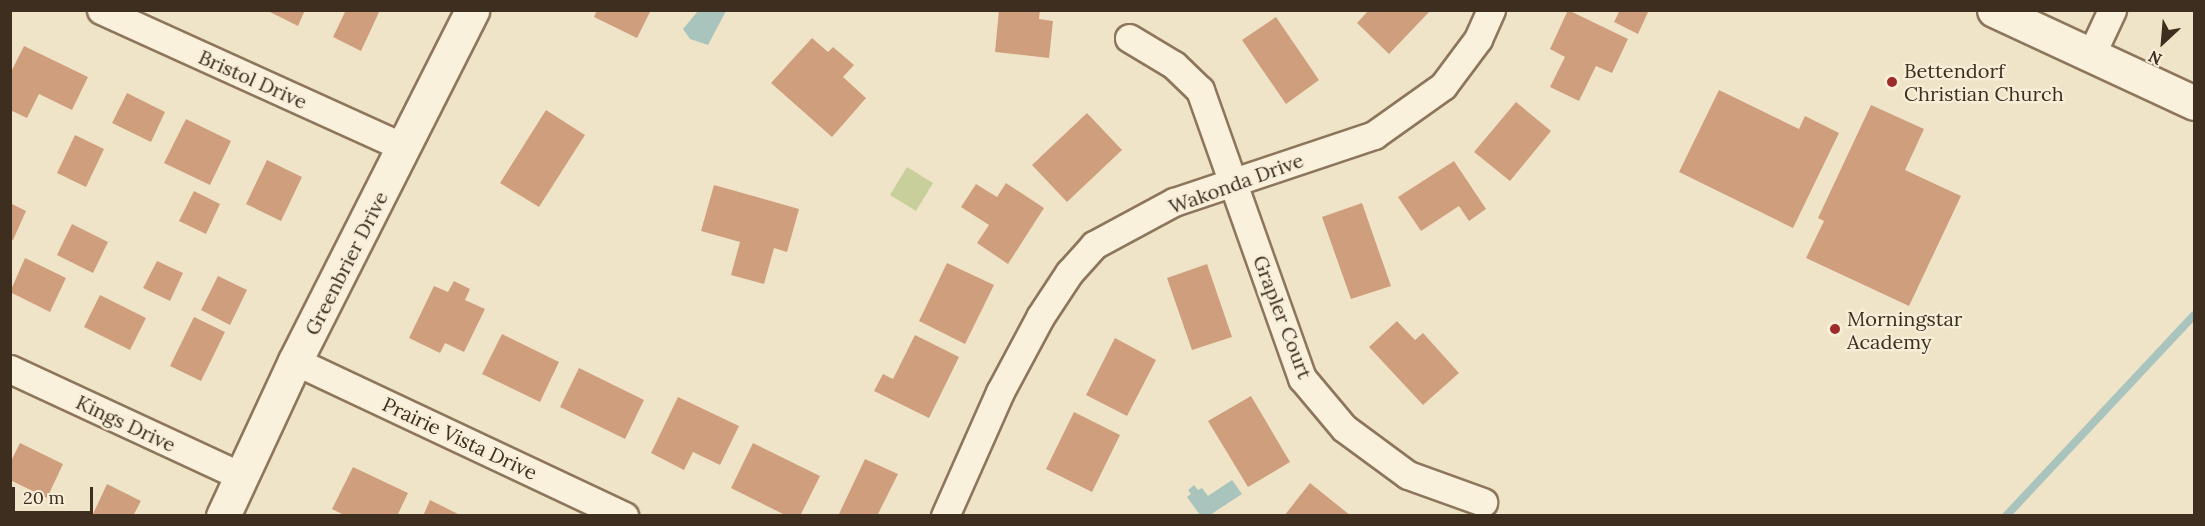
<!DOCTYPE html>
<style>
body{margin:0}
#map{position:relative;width:2205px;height:526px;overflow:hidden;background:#f0e4c8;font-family:Lora,serif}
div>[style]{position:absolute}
.green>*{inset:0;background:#c9cf9b}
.water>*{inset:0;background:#a9c4bc}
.stream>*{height:8px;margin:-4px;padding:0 4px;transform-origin:4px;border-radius:4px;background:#a9c4bc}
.building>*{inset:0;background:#cf9f7d}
.roads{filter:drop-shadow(2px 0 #8d765c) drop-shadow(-2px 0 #8d765c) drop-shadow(0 2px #8d765c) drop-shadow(0 -2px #8d765c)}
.street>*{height:27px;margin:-13.5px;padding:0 13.5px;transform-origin:13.5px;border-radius:13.5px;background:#faf1dc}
.secondary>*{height:33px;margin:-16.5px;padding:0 16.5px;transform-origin:16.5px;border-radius:16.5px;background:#faf1dc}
.dots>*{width:16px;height:16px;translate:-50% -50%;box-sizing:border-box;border:3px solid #f7eed8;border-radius:50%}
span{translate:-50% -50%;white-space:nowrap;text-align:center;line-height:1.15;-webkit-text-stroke:4.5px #f7eed8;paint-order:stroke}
.poi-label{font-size:20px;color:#3d2e20}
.left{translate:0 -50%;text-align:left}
.street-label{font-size:20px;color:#3d2e20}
.frame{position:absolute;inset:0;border:12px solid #3d2e20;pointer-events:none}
.north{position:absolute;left:2133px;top:12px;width:60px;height:60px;-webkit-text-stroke:4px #f7eed8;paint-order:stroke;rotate:206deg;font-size:16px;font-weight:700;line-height:24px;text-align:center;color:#3d2e20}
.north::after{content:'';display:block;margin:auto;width:21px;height:27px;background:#3d2e20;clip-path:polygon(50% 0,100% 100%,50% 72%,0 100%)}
.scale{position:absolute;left:12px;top:487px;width:81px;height:27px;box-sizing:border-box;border:3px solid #3d2e20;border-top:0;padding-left:8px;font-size:18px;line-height:21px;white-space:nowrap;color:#3d2e20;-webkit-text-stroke:4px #f7eed8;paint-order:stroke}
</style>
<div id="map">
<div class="green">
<div style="clip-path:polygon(907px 167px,933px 183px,916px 211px,890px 195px)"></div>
</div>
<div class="water">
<div style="clip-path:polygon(698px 11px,726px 11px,708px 45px,690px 39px,683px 29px)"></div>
<div style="clip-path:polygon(1232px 480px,1242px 494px,1210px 515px,1200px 515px,1187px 497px,1191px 494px,1188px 490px,1194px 485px,1198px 490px,1202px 488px,1208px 496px)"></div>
</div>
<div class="stream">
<div style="left:2006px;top:516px;width:275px;rotate:-46.9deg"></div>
</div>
<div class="building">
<div style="clip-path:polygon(266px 10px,305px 10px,298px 26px)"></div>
<div style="clip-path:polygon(346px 10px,380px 10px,361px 51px,333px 37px)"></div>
<div style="clip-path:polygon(597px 10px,651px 10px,637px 38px,594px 17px)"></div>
<div style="clip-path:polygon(999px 10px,1040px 10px,1039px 19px,1053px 21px,1049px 58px,995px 52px)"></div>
<div style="clip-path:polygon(1369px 10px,1431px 10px,1389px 54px,1357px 23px)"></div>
<div style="clip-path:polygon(1568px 10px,1628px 39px,1612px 73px,1596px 66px,1579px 101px,1550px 87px,1565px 57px,1550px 49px)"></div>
<div style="clip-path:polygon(1620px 10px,1649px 10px,1638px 34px,1614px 22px)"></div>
<div style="clip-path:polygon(1276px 17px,1319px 80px,1286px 104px,1242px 40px)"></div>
<div style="clip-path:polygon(812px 38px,828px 52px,833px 47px,854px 65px,843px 77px,866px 98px,832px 137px,771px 83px)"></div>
<div style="clip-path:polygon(24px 46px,88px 77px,72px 110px,39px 94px,27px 118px,10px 110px,10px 74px)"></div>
<div style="clip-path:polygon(1719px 90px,1799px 129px,1805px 116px,1839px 133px,1793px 228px,1679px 172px)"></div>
<div style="clip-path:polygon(127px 93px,165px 112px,151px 142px,112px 123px)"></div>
<div style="clip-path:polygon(1516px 102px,1551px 131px,1510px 181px,1474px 152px)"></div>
<div style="clip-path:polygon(1871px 105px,1924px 129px,1905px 170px,1961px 196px,1909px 306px,1806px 258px,1824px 221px,1818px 218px)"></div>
<div style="clip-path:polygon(546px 110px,585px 135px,539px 207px,500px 183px)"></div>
<div style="clip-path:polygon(1087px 113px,1122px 150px,1067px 202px,1032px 165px)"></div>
<div style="clip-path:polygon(186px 119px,231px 141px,210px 185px,164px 163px)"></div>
<div style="clip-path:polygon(75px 135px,104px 149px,86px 187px,57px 173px)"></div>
<div style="clip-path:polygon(267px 160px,302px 177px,281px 221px,246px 204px)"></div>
<div style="clip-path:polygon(1454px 161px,1486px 209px,1469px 221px,1459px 206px,1421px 231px,1398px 197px)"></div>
<div style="clip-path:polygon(1006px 183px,1044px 208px,1008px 264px,977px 243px,989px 225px,961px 207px,976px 184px,997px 197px)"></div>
<div style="clip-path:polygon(714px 185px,799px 209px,787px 252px,774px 248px,764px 284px,731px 275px,740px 242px,701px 231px)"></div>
<div style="clip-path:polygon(194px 191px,220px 204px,206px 234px,179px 221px)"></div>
<div style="clip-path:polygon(10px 203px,26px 211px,13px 240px,10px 239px)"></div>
<div style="clip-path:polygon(1362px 203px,1391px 286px,1351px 299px,1322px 217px)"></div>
<div style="clip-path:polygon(72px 224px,108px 242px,93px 273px,57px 255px)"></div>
<div style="clip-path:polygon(25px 258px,66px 278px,50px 312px,10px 292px)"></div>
<div style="clip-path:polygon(157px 261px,183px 273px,170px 301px,143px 288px)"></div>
<div style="clip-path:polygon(947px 263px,994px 285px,965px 344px,919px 321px)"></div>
<div style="clip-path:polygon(1207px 264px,1232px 337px,1192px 350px,1167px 278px)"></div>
<div style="clip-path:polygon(218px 276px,247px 290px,230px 325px,201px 310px)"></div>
<div style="clip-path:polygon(454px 281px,470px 289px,465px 300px,485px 309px,464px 352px,445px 343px,440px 353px,409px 338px,434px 286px,448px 292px)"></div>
<div style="clip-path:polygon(100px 295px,146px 318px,130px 350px,84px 327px)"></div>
<div style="clip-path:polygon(194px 317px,225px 332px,201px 381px,170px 366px)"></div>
<div style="clip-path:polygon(1397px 321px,1415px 340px,1423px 333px,1459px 373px,1423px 405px,1369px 347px)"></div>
<div style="clip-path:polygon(502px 334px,559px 362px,540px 402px,482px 374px)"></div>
<div style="clip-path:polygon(915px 335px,959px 357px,929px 418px,874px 391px,883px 374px,893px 379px)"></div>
<div style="clip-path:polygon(1115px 338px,1156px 360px,1127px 416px,1086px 395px)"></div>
<div style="clip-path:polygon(579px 368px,644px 400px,625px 439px,560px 407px)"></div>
<div style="clip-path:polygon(1251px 396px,1290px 462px,1248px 487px,1208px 421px)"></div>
<div style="clip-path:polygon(678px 397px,739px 426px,720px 465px,693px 452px,684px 470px,651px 453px)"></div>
<div style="clip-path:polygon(1074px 412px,1120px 435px,1092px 492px,1046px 469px)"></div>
<div style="clip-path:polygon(20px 443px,63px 464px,47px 498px,10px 480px,10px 463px)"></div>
<div style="clip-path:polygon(753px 443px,820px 476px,800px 516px,787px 516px,731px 488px)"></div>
<div style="clip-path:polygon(865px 459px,898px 474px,877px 516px,838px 516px)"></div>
<div style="clip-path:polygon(353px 467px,408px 493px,397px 516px,346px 516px,332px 509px)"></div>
<div style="clip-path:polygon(1310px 483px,1351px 516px,1284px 516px)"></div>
<div style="clip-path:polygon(107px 484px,141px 501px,133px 516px,92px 516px)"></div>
<div style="clip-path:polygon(430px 500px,462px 516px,423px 516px)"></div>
</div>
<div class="roads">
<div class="street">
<div style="left:101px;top:10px;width:334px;rotate:24.4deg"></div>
<div style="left:1129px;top:38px;width:52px;rotate:31deg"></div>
<div style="left:1174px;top:65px;width:36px;rotate:44deg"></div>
<div style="left:1200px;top:90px;width:306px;rotate:70.5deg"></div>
<div style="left:1302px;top:378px;width:65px;rotate:50deg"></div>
<div style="left:1344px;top:428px;width:79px;rotate:36.3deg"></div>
<div style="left:1408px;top:475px;width:80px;rotate:19.8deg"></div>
<div style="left:2091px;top:55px;width:50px;rotate:-65deg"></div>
<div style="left:295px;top:361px;width:364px;rotate:25.2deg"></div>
<div style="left:10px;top:369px;width:255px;rotate:24.9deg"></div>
<div style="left:945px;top:516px;width:136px;rotate:-66.1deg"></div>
<div style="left:1000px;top:392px;width:85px;rotate:-61.9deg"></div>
<div style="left:1040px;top:317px;width:53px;rotate:-56.6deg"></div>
<div style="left:1069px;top:273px;width:38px;rotate:-48deg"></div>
<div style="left:1094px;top:245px;width:91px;rotate:-28.3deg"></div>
<div style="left:1174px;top:202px;width:211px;rotate:-18.5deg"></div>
<div style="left:1374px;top:135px;width:85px;rotate:-35.4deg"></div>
<div style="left:1443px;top:86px;width:59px;rotate:-53.3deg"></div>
<div style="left:1478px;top:39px;width:32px;rotate:-66deg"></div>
</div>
<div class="secondary">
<div style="left:1994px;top:10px;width:221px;rotate:24.9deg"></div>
<div style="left:223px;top:516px;width:171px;rotate:-65.1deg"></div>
<div style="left:295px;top:361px;width:393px;rotate:-63.2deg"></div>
</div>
</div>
<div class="dots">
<div style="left:1892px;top:82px;background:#9e2a2b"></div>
<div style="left:1835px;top:329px;background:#9e2a2b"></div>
</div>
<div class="poi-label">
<span class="left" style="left:1904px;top:82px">Bettendorf<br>Christian Church</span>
<span class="left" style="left:1847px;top:330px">Morningstar<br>Academy</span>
</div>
<div class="street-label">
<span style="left:253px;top:79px;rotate:24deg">Bristol Drive</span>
<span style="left:1236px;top:183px;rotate:-20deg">Wakonda Drive</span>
<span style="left:346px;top:263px;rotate:-63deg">Greenbrier Drive</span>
<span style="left:1283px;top:317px;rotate:69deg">Grapler Court</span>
<span style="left:126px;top:423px;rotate:25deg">Kings Drive</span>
<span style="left:460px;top:438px;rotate:25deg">Prairie Vista Drive</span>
</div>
<div class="frame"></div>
<div class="north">N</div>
<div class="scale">20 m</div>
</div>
